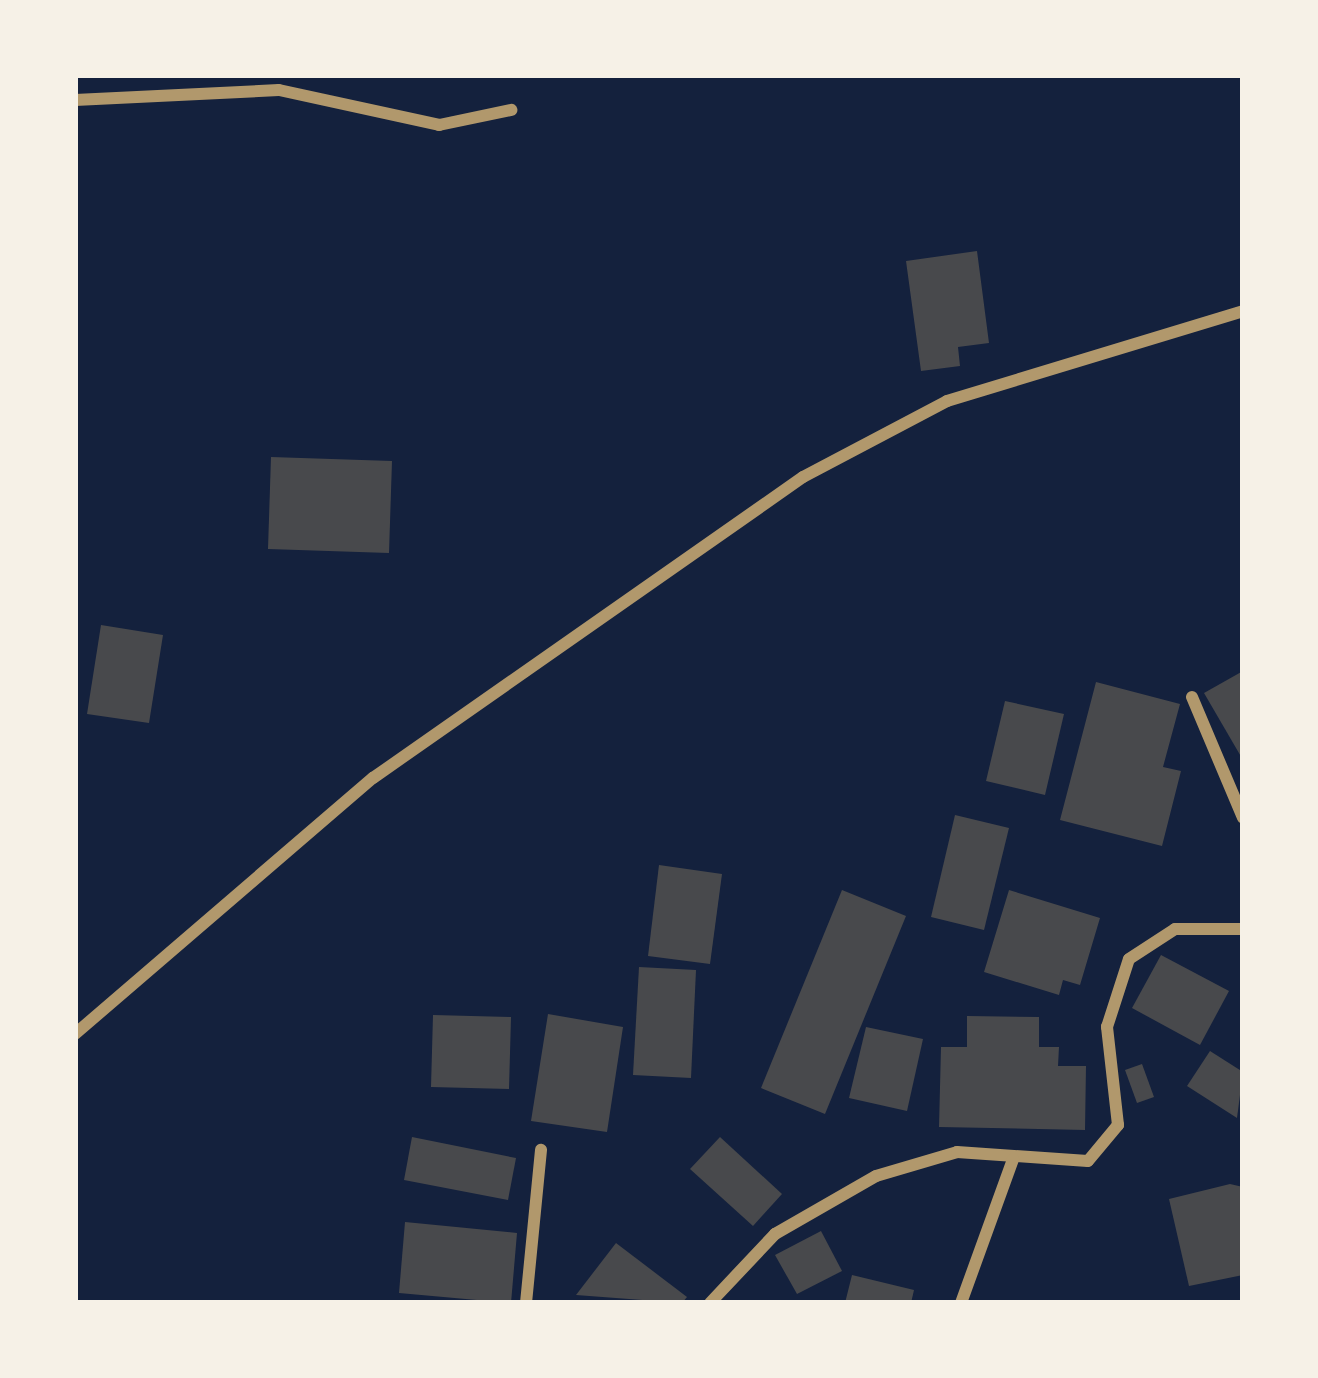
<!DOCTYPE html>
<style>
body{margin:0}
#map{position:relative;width:1318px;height:1378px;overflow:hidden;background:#14213d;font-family:Manrope,sans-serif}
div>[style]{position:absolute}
.building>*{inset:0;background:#48494c}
.minor>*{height:12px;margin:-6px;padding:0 6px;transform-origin:6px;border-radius:6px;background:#b1986c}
span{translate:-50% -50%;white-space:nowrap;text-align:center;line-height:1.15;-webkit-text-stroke:9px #f6f1e7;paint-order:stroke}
.frame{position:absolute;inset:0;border:78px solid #f6f1e7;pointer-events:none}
</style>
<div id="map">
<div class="building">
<div style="clip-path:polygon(977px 251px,989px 343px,958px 347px,960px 366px,921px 371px,906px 261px)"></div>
<div style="clip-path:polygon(271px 457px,392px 461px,389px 553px,268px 549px)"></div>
<div style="clip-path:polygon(101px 625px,163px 635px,149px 723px,87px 714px)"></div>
<div style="clip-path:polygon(1243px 671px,1243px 760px,1204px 693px)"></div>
<div style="clip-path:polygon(1096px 682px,1180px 704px,1163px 767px,1181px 771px,1162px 846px,1060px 820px)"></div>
<div style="clip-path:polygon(1005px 701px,1064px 714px,1045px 795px,986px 781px)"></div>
<div style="clip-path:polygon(955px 815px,1009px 828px,984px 930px,931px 917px)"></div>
<div style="clip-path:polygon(659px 865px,722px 874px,710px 964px,648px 956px)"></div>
<div style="clip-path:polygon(842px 890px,906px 916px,825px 1114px,761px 1088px)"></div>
<div style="clip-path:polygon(1009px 890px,1100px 918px,1080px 985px,1063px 980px,1059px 995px,984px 972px)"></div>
<div style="clip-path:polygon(1161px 955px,1229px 991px,1200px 1045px,1132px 1008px)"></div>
<div style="clip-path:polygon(639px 967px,696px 970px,691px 1078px,633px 1075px)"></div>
<div style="clip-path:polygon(548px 1014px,623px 1027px,607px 1132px,531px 1121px)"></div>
<div style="clip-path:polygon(433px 1015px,511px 1017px,509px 1089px,431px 1087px)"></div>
<div style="clip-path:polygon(967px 1016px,1039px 1017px,1039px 1047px,1059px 1047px,1058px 1066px,1086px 1066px,1085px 1130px,939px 1127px,941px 1047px,967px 1047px)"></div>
<div style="clip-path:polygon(866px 1027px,923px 1039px,907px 1111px,849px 1098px)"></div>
<div style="clip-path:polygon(1210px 1051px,1243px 1072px,1237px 1118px,1187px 1086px)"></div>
<div style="clip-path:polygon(1142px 1064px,1154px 1097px,1137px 1103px,1125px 1070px)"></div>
<div style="clip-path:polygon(412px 1137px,516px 1158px,508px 1200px,404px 1180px)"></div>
<div style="clip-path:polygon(720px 1137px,782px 1194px,753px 1226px,690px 1169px)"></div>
<div style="clip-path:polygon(1230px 1184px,1243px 1187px,1243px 1275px,1189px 1286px,1169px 1199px)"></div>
<div style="clip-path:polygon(405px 1222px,517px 1233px,511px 1303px,399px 1293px)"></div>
<div style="clip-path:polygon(821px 1231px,842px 1271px,797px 1294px,775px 1255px)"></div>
<div style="clip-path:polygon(616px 1243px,687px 1297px,682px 1303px,576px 1295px)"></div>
<div style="clip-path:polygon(852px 1275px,914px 1290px,911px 1303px,845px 1303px)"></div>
</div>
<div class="minor">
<div style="left:75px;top:100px;width:204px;rotate:-2.8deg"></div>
<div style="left:279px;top:90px;width:164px;rotate:12.3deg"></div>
<div style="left:439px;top:125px;width:74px;rotate:-11.8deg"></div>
<div style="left:1192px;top:697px;width:131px;rotate:67.1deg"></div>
<div style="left:75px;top:1034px;width:393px;rotate:-40.7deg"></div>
<div style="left:373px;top:778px;width:525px;rotate:-34.99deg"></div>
<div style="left:803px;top:477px;width:163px;rotate:-27.8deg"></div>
<div style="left:947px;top:401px;width:309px;rotate:-16.9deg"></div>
<div style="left:526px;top:1303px;width:154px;rotate:-84.4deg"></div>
<div style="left:710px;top:1303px;width:95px;rotate:-46.7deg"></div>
<div style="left:775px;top:1234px;width:116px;rotate:-29.9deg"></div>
<div style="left:876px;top:1176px;width:84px;rotate:-16.5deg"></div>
<div style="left:957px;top:1152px;width:131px;rotate:3.9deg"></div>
<div style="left:1088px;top:1161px;width:47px;rotate:-50.2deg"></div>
<div style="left:1118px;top:1125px;width:99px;rotate:-96.4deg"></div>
<div style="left:1107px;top:1027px;width:71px;rotate:-72.1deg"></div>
<div style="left:1129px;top:959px;width:55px;rotate:-33.1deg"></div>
<div style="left:1175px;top:929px;width:68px"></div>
<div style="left:961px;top:1303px;width:153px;rotate:-70.1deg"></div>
</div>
<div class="frame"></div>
</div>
